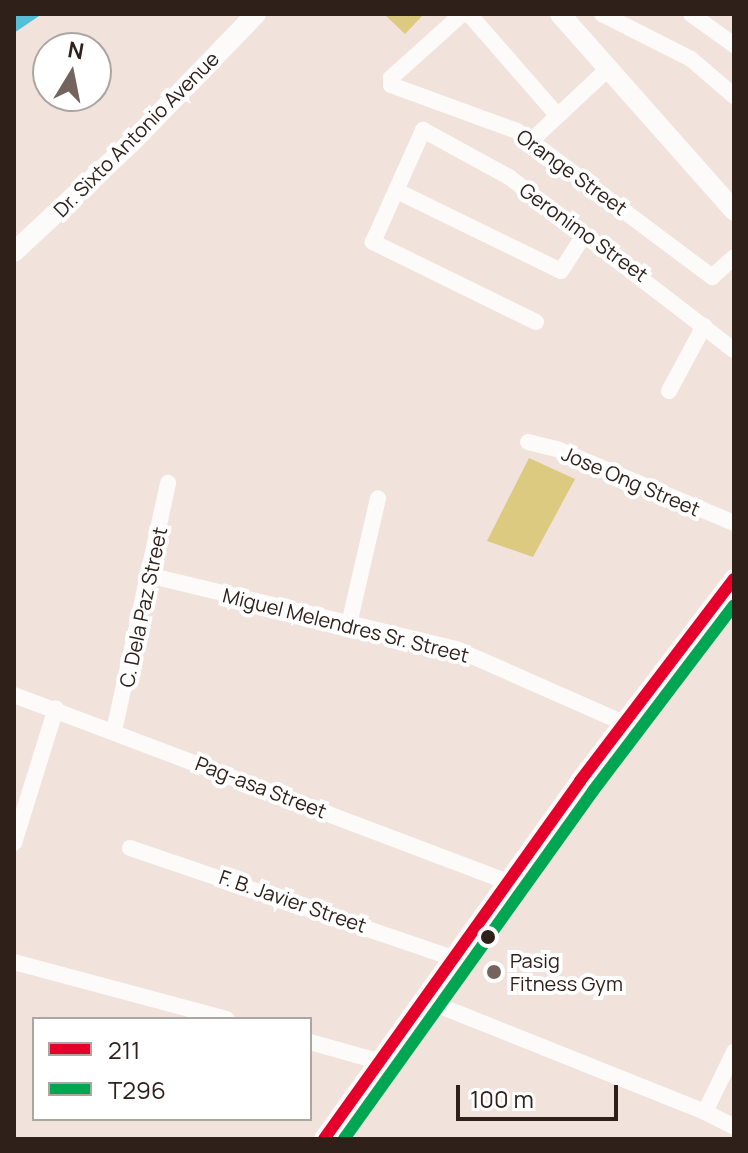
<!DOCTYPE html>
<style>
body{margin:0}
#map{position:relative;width:748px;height:1153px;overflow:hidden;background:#f1e2dc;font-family:Manrope,sans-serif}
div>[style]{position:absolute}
.green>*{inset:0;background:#dcca80}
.water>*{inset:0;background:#54bfd6}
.minor>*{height:16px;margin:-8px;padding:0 8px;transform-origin:8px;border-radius:8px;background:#fdfbfa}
.major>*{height:20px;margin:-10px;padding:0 10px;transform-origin:10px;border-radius:10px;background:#fdfbfa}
.bus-1>*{height:12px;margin:-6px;padding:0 6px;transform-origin:6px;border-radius:6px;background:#e4002b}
.bus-2>*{height:12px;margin:-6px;padding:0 6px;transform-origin:6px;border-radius:6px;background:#00a651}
.dots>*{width:22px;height:22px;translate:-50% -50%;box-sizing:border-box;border:4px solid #fff;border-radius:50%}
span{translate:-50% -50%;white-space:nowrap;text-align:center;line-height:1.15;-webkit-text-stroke:8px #fff;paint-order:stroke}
.street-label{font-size:20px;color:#30201a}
.poi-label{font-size:20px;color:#30201a}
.left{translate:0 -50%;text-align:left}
.frame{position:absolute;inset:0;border:16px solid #30201a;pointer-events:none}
.legend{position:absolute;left:32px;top:1017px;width:280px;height:104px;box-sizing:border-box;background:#fff;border:2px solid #aca6a3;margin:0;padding:10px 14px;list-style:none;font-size:24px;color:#30201a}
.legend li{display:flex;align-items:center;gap:16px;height:40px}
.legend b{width:40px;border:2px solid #aca6a3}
.north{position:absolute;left:32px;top:32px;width:80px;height:80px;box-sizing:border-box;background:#fff;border:2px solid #aca6a3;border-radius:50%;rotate:10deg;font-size:22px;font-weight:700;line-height:32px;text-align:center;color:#30201a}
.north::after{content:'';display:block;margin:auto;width:28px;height:36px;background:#74645e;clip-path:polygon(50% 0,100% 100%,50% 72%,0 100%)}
.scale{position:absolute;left:456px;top:1085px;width:162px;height:36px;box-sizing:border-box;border:4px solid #30201a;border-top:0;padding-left:10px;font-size:24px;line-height:28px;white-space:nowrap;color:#30201a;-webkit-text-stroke:6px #fff;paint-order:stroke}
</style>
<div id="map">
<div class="green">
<div style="clip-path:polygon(384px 14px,424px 14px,405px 34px)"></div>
<div style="clip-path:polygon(529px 458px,575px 479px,533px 557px,487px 541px)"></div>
</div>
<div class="water">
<div style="clip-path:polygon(14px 14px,42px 14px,14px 33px)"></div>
</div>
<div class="minor">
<div style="left:462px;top:14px;width:96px;rotate:138deg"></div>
<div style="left:391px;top:78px;width:7px;rotate:90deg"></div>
<div style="left:391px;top:85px;width:134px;rotate:20.1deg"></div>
<div style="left:517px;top:131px;width:244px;rotate:36.8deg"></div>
<div style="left:712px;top:277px;width:30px;rotate:-42deg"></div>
<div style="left:469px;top:14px;width:134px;rotate:48.9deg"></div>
<div style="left:602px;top:14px;width:100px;rotate:26.8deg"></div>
<div style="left:691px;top:59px;width:57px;rotate:40.7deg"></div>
<div style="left:691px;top:14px;width:53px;rotate:35.8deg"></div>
<div style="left:532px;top:140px;width:104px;rotate:-43.1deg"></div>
<div style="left:397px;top:191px;width:182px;rotate:26deg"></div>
<div style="left:561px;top:271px;width:43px;rotate:-57.4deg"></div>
<div style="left:536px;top:322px;width:182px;rotate:-153.9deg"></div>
<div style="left:373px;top:242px;width:123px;rotate:-65.9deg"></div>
<div style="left:423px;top:130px;width:98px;rotate:28.7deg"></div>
<div style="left:509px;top:177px;width:284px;rotate:37.6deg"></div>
<div style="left:669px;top:391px;width:74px;rotate:-61.7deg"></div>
<div style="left:528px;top:442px;width:32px;rotate:14deg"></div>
<div style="left:559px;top:450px;width:190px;rotate:22.6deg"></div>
<div style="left:152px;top:576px;width:313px;rotate:13.5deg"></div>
<div style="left:456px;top:649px;width:184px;rotate:23.8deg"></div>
<div style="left:349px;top:624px;width:129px;rotate:-77deg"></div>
<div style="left:14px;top:695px;width:528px;rotate:20.73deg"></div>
<div style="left:114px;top:731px;width:254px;rotate:-77.7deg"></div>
<div style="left:14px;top:843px;width:141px;rotate:-72.7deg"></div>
<div style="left:130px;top:848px;width:342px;rotate:18.8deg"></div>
<div style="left:14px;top:962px;width:220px;rotate:15deg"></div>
<div style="left:425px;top:1000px;width:302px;rotate:21.8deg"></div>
<div style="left:705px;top:1112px;width:67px;rotate:-64.2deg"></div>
<div style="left:310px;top:1042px;width:74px;rotate:15.7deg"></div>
<div style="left:705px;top:1112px;width:33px;rotate:27deg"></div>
</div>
<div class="major">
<div style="left:560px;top:14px;width:263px;rotate:48.5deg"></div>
<div style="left:14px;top:252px;width:160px;rotate:-43deg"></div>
<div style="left:131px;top:143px;width:180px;rotate:-45.9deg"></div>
<div style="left:324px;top:1139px;width:440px;rotate:-54.4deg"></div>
<div style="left:580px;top:781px;width:254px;rotate:-52.7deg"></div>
</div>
<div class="bus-1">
<div style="left:324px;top:1139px;width:440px;rotate:-54.4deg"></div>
<div style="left:580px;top:781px;width:254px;rotate:-52.7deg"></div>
</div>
<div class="bus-2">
<div style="left:344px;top:1139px;width:428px;rotate:-54.4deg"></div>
<div style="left:593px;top:791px;width:233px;rotate:-52.8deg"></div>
</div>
<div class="dots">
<div style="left:488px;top:937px;background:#30201a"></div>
<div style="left:494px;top:972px;background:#74645e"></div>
</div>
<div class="street-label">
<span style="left:136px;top:134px;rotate:-45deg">Dr. Sixto Antonio Avenue</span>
<span style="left:572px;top:172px;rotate:36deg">Orange Street</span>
<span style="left:584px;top:232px;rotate:36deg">Geronimo Street</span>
<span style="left:631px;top:481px;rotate:23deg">Jose Ong Street</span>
<span style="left:143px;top:607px;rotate:-78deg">C. Dela Paz Street</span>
<span style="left:346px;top:625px;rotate:14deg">Miguel Melendres Sr. Street</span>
<span style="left:261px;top:787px;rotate:21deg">Pag-asa Street</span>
<span style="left:293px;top:901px;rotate:19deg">F. B. Javier Street</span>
</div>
<div class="poi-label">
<span class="left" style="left:510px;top:972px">Pasig<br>Fitness Gym</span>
</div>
<div class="frame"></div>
<ul class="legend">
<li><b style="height:10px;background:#e4002b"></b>211</li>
<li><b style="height:10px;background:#00a651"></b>T296</li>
</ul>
<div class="north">N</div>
<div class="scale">100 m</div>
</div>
